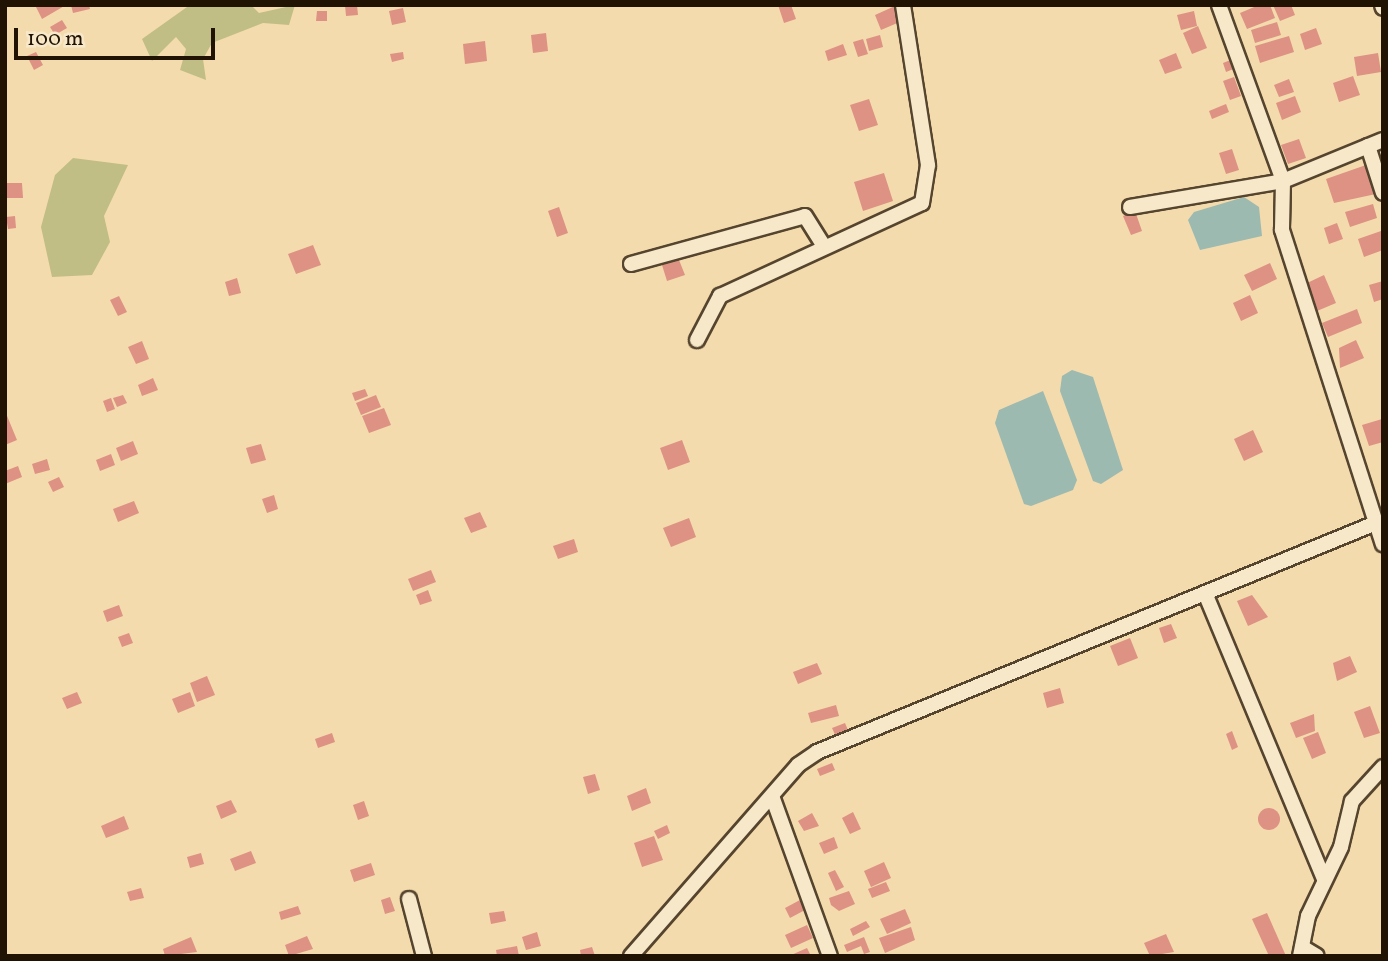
<!DOCTYPE html>
<style>
body{margin:0}
#map{position:relative;width:1388px;height:961px;overflow:hidden;background:#f4dbad;font-family:Vollkorn,serif}
div>[style]{position:absolute}
.green>*{inset:0;background:#c1be85}
.water>*{inset:0;background:#9cbab0}
.building>*{inset:0;background:#dd9283}
.round{border-radius:50%}
.roads{filter:drop-shadow(2px 0 #56452e) drop-shadow(-2px 0 #56452e) drop-shadow(0 2px #56452e) drop-shadow(0 -2px #56452e)}
.minor>*{height:14px;margin:-7px;padding:0 7px;transform-origin:7px;border-radius:7px;background:#f8e8ca}
span{translate:-50% -50%;white-space:nowrap;text-align:center;line-height:1.15;-webkit-text-stroke:6px #f8e8ca;paint-order:stroke}
.frame{position:absolute;inset:0;border:7px solid #211303;pointer-events:none}
.scale{position:absolute;left:14px;top:28px;width:201px;height:32px;box-sizing:border-box;border:4px solid #211303;border-top:0;padding-left:9px;font-size:21px;line-height:24px;white-space:nowrap;color:#211303;-webkit-text-stroke:5px #f8e8ca;paint-order:stroke}
</style>
<div id="map">
<div class="green">
<div style="clip-path:polygon(251px 5px,259px 13px,295px 5px,289px 25px,263px 23px,212px 43px,203px 59px,206px 80px,180px 70px,186px 49px,176px 37px,152px 61px,142px 39px,187px 7px)"></div>
<div style="clip-path:polygon(73px 158px,128px 165px,104px 216px,110px 242px,92px 275px,52px 277px,41px 227px,55px 175px)"></div>
</div>
<div class="water">
<div style="clip-path:polygon(1244px 197px,1259px 207px,1262px 236px,1200px 250px,1188px 220px,1194px 212px)"></div>
<div style="clip-path:polygon(1072px 370px,1093px 377px,1123px 470px,1101px 484px,1093px 481px,1060px 391px,1062px 376px)"></div>
<div style="clip-path:polygon(1043px 391px,1077px 480px,1073px 490px,1031px 506px,1024px 504px,995px 423px,999px 410px)"></div>
</div>
<div class="building">
<div style="clip-path:polygon(35px 5px,66px 5px,42px 19px)"></div>
<div style="clip-path:polygon(71px 5px,89px 5px,90px 9px,73px 13px)"></div>
<div style="clip-path:polygon(345px 5px,357px 5px,358px 15px,346px 16px)"></div>
<div style="clip-path:polygon(778px 5px,791px 5px,796px 19px,784px 23px)"></div>
<div style="clip-path:polygon(1259px 5px,1270px 5px,1275px 18px,1247px 29px,1240px 13px)"></div>
<div style="clip-path:polygon(1273px 5px,1291px 5px,1295px 15px,1280px 21px)"></div>
<div style="clip-path:polygon(895px 6px,902px 21px,881px 30px,875px 15px)"></div>
<div style="clip-path:polygon(403px 8px,406px 22px,392px 25px,389px 11px)"></div>
<div style="clip-path:polygon(317px 11px,327px 11px,327px 21px,316px 21px)"></div>
<div style="clip-path:polygon(1194px 11px,1197px 26px,1181px 30px,1177px 15px)"></div>
<div style="clip-path:polygon(62px 20px,67px 28px,55px 35px,50px 27px)"></div>
<div style="clip-path:polygon(1277px 22px,1281px 35px,1255px 43px,1251px 30px)"></div>
<div style="clip-path:polygon(1198px 26px,1207px 48px,1192px 54px,1183px 33px)"></div>
<div style="clip-path:polygon(1316px 28px,1322px 44px,1305px 50px,1300px 34px)"></div>
<div style="clip-path:polygon(546px 33px,548px 51px,533px 53px,531px 35px)"></div>
<div style="clip-path:polygon(880px 35px,883px 47px,869px 51px,866px 39px)"></div>
<div style="clip-path:polygon(1289px 36px,1294px 52px,1260px 63px,1255px 46px)"></div>
<div style="clip-path:polygon(863px 39px,868px 54px,858px 57px,853px 42px)"></div>
<div style="clip-path:polygon(485px 41px,487px 61px,465px 64px,463px 44px)"></div>
<div style="clip-path:polygon(843px 44px,847px 55px,828px 61px,825px 51px)"></div>
<div style="clip-path:polygon(36px 52px,43px 65px,34px 70px,27px 56px)"></div>
<div style="clip-path:polygon(403px 52px,404px 59px,392px 62px,390px 54px)"></div>
<div style="clip-path:polygon(1176px 53px,1182px 68px,1165px 74px,1159px 60px)"></div>
<div style="clip-path:polygon(1378px 53px,1381px 72px,1357px 76px,1354px 57px)"></div>
<div style="clip-path:polygon(1233px 59px,1236px 68px,1226px 72px,1223px 63px)"></div>
<div style="clip-path:polygon(1353px 76px,1360px 95px,1339px 102px,1333px 83px)"></div>
<div style="clip-path:polygon(1234px 77px,1241px 96px,1230px 100px,1223px 81px)"></div>
<div style="clip-path:polygon(1289px 79px,1294px 92px,1279px 97px,1274px 85px)"></div>
<div style="clip-path:polygon(1295px 96px,1301px 112px,1282px 120px,1276px 103px)"></div>
<div style="clip-path:polygon(869px 99px,878px 125px,859px 131px,850px 105px)"></div>
<div style="clip-path:polygon(1226px 104px,1229px 112px,1212px 119px,1209px 111px)"></div>
<div style="clip-path:polygon(1299px 139px,1306px 158px,1288px 164px,1281px 145px)"></div>
<div style="clip-path:polygon(1232px 149px,1239px 170px,1226px 174px,1219px 153px)"></div>
<div style="clip-path:polygon(1366px 165px,1376px 194px,1334px 203px,1326px 179px)"></div>
<div style="clip-path:polygon(884px 173px,893px 201px,863px 211px,854px 182px)"></div>
<div style="clip-path:polygon(5px 183px,22px 183px,23px 198px,5px 198px)"></div>
<div style="clip-path:polygon(1373px 204px,1377px 218px,1350px 227px,1345px 212px)"></div>
<div style="clip-path:polygon(559px 207px,568px 233px,557px 237px,548px 211px)"></div>
<div style="clip-path:polygon(1135px 211px,1142px 231px,1131px 235px,1123px 216px)"></div>
<div style="clip-path:polygon(15px 216px,16px 228px,8px 229px,6px 217px)"></div>
<div style="clip-path:polygon(1337px 223px,1343px 239px,1329px 244px,1324px 228px)"></div>
<div style="clip-path:polygon(1381px 231px,1383px 250px,1364px 257px,1358px 239px)"></div>
<div style="clip-path:polygon(313px 245px,321px 265px,296px 274px,288px 254px)"></div>
<div style="clip-path:polygon(679px 260px,685px 275px,667px 281px,662px 265px)"></div>
<div style="clip-path:polygon(1270px 263px,1277px 279px,1252px 291px,1244px 275px)"></div>
<div style="clip-path:polygon(1324px 275px,1336px 303px,1317px 311px,1305px 284px)"></div>
<div style="clip-path:polygon(237px 278px,241px 293px,229px 296px,225px 282px)"></div>
<div style="clip-path:polygon(1383px 281px,1383px 299px,1374px 302px,1369px 285px)"></div>
<div style="clip-path:polygon(1250px 295px,1258px 313px,1241px 321px,1233px 303px)"></div>
<div style="clip-path:polygon(119px 296px,127px 312px,118px 316px,110px 300px)"></div>
<div style="clip-path:polygon(1357px 309px,1362px 323px,1328px 337px,1322px 323px)"></div>
<div style="clip-path:polygon(1356px 340px,1364px 358px,1340px 368px,1339px 348px)"></div>
<div style="clip-path:polygon(142px 341px,149px 359px,136px 364px,128px 347px)"></div>
<div style="clip-path:polygon(153px 378px,158px 390px,142px 396px,138px 385px)"></div>
<div style="clip-path:polygon(365px 389px,368px 396px,355px 401px,352px 393px)"></div>
<div style="clip-path:polygon(123px 395px,127px 403px,117px 407px,113px 398px)"></div>
<div style="clip-path:polygon(376px 395px,381px 407px,361px 415px,356px 403px)"></div>
<div style="clip-path:polygon(111px 398px,115px 409px,107px 412px,103px 401px)"></div>
<div style="clip-path:polygon(384px 408px,391px 425px,369px 433px,362px 416px)"></div>
<div style="clip-path:polygon(5px 411px,17px 440px,5px 445px)"></div>
<div style="clip-path:polygon(1382px 419px,1383px 442px,1369px 446px,1362px 425px)"></div>
<div style="clip-path:polygon(1253px 430px,1263px 452px,1244px 461px,1234px 439px)"></div>
<div style="clip-path:polygon(682px 440px,690px 462px,668px 470px,660px 448px)"></div>
<div style="clip-path:polygon(133px 441px,138px 454px,121px 461px,116px 448px)"></div>
<div style="clip-path:polygon(261px 444px,266px 460px,251px 464px,246px 448px)"></div>
<div style="clip-path:polygon(111px 454px,115px 465px,100px 471px,96px 460px)"></div>
<div style="clip-path:polygon(47px 459px,50px 470px,35px 474px,32px 464px)"></div>
<div style="clip-path:polygon(18px 466px,22px 477px,5px 484px,5px 471px)"></div>
<div style="clip-path:polygon(59px 477px,64px 487px,53px 492px,48px 482px)"></div>
<div style="clip-path:polygon(274px 495px,278px 509px,267px 513px,262px 499px)"></div>
<div style="clip-path:polygon(134px 501px,139px 513px,118px 522px,113px 509px)"></div>
<div style="clip-path:polygon(480px 512px,487px 527px,471px 533px,464px 518px)"></div>
<div style="clip-path:polygon(689px 518px,696px 537px,671px 547px,663px 528px)"></div>
<div style="clip-path:polygon(574px 539px,578px 552px,558px 559px,553px 546px)"></div>
<div style="clip-path:polygon(431px 570px,436px 582px,413px 591px,408px 579px)"></div>
<div style="clip-path:polygon(428px 590px,432px 601px,420px 605px,416px 595px)"></div>
<div style="clip-path:polygon(1252px 595px,1268px 617px,1248px 626px,1237px 601px)"></div>
<div style="clip-path:polygon(119px 605px,123px 616px,107px 622px,103px 611px)"></div>
<div style="clip-path:polygon(1171px 624px,1177px 638px,1164px 643px,1159px 628px)"></div>
<div style="clip-path:polygon(129px 633px,133px 643px,122px 647px,118px 637px)"></div>
<div style="clip-path:polygon(1130px 638px,1138px 658px,1118px 666px,1110px 646px)"></div>
<div style="clip-path:polygon(1350px 656px,1357px 672px,1337px 681px,1333px 663px)"></div>
<div style="clip-path:polygon(817px 663px,822px 674px,798px 684px,793px 672px)"></div>
<div style="clip-path:polygon(207px 676px,215px 695px,197px 702px,190px 683px)"></div>
<div style="clip-path:polygon(1060px 688px,1064px 703px,1047px 708px,1043px 693px)"></div>
<div style="clip-path:polygon(77px 692px,82px 703px,67px 709px,62px 698px)"></div>
<div style="clip-path:polygon(190px 692px,195px 706px,178px 713px,172px 699px)"></div>
<div style="clip-path:polygon(836px 705px,839px 716px,811px 723px,808px 713px)"></div>
<div style="clip-path:polygon(1370px 706px,1380px 733px,1364px 738px,1354px 712px)"></div>
<div style="clip-path:polygon(1314px 714px,1315px 731px,1296px 738px,1290px 723px)"></div>
<div style="clip-path:polygon(845px 723px,850px 735px,837px 739px,832px 728px)"></div>
<div style="clip-path:polygon(1232px 731px,1238px 747px,1232px 750px,1226px 734px)"></div>
<div style="clip-path:polygon(1318px 732px,1326px 753px,1312px 759px,1303px 738px)"></div>
<div style="clip-path:polygon(332px 733px,335px 742px,318px 748px,315px 739px)"></div>
<div style="clip-path:polygon(832px 763px,835px 770px,820px 776px,817px 769px)"></div>
<div style="clip-path:polygon(595px 774px,600px 790px,588px 794px,583px 777px)"></div>
<div style="clip-path:polygon(646px 788px,651px 803px,632px 811px,627px 796px)"></div>
<div style="clip-path:polygon(231px 800px,237px 812px,221px 819px,216px 806px)"></div>
<div style="clip-path:polygon(364px 801px,369px 816px,358px 820px,353px 805px)"></div>
<div class="round" style="left:1258px;top:808px;width:22px;height:22px"></div>
<div style="clip-path:polygon(853px 812px,861px 829px,850px 834px,842px 818px)"></div>
<div style="clip-path:polygon(812px 813px,819px 826px,804px 831px,798px 821px)"></div>
<div style="clip-path:polygon(124px 816px,129px 829px,106px 838px,101px 826px)"></div>
<div style="clip-path:polygon(667px 825px,670px 833px,658px 839px,654px 831px)"></div>
<div style="clip-path:polygon(654px 836px,663px 860px,642px 867px,634px 843px)"></div>
<div style="clip-path:polygon(834px 837px,838px 848px,824px 854px,819px 843px)"></div>
<div style="clip-path:polygon(251px 851px,256px 863px,235px 871px,230px 859px)"></div>
<div style="clip-path:polygon(201px 853px,204px 864px,190px 868px,187px 857px)"></div>
<div style="clip-path:polygon(884px 862px,891px 878px,871px 887px,864px 871px)"></div>
<div style="clip-path:polygon(371px 863px,375px 875px,354px 882px,350px 870px)"></div>
<div style="clip-path:polygon(835px 870px,844px 887px,836px 891px,828px 873px)"></div>
<div style="clip-path:polygon(886px 882px,890px 891px,872px 898px,868px 889px)"></div>
<div style="clip-path:polygon(141px 888px,144px 898px,130px 901px,127px 892px)"></div>
<div style="clip-path:polygon(849px 891px,855px 904px,839px 911px,831px 905px,829px 898px)"></div>
<div style="clip-path:polygon(390px 897px,395px 911px,385px 914px,381px 900px)"></div>
<div style="clip-path:polygon(800px 900px,805px 910px,790px 918px,785px 908px)"></div>
<div style="clip-path:polygon(298px 906px,301px 914px,281px 920px,279px 912px)"></div>
<div style="clip-path:polygon(905px 909px,911px 923px,887px 934px,880px 919px)"></div>
<div style="clip-path:polygon(504px 911px,506px 921px,491px 924px,489px 913px)"></div>
<div style="clip-path:polygon(1267px 913px,1286px 956px,1269px 956px,1252px 919px)"></div>
<div style="clip-path:polygon(866px 921px,870px 927px,853px 936px,850px 929px)"></div>
<div style="clip-path:polygon(807px 925px,813px 938px,791px 948px,785px 935px)"></div>
<div style="clip-path:polygon(911px 927px,915px 940px,885px 953px,879px 938px)"></div>
<div style="clip-path:polygon(537px 932px,541px 946px,526px 950px,522px 937px)"></div>
<div style="clip-path:polygon(1166px 934px,1174px 952px,1150px 956px,1144px 943px)"></div>
<div style="clip-path:polygon(307px 936px,313px 949px,289px 956px,285px 945px)"></div>
<div style="clip-path:polygon(191px 937px,197px 952px,165px 956px,163px 949px)"></div>
<div style="clip-path:polygon(864px 937px,870px 952px,864px 954px,861px 946px,847px 952px,844px 945px)"></div>
<div style="clip-path:polygon(517px 946px,519px 956px,497px 956px,496px 950px)"></div>
<div style="clip-path:polygon(592px 947px,595px 956px,581px 956px,580px 950px)"></div>
<div style="clip-path:polygon(807px 948px,811px 956px,789px 956px)"></div>
</div>
<div class="roads">
<div class="minor">
<div style="left:1219px;top:5px;width:187px;rotate:70deg"></div>
<div style="left:1283px;top:181px;width:49px;rotate:91.2deg"></div>
<div style="left:1282px;top:230px;width:330px;rotate:72.2deg"></div>
<div style="left:1382px;top:5px;width:3px;rotate:72deg"></div>
<div style="left:1368px;top:146px;width:49px;rotate:72.3deg"></div>
<div style="left:1130px;top:207px;width:155px;rotate:-9.6deg"></div>
<div style="left:1283px;top:181px;width:108px;rotate:-22.3deg"></div>
<div style="left:631px;top:264px;width:180px;rotate:-15.4deg"></div>
<div style="left:805px;top:216px;width:34px;rotate:58deg"></div>
<div style="left:697px;top:340px;width:50px;rotate:-62.4deg"></div>
<div style="left:720px;top:296px;width:222px;rotate:-24.7deg"></div>
<div style="left:922px;top:203px;width:38px;rotate:-81deg"></div>
<div style="left:928px;top:165px;width:162px;rotate:-98.9deg"></div>
<div style="left:1205px;top:593px;width:310px;rotate:67.4deg"></div>
<div style="left:772px;top:796px;width:170px;rotate:70.1deg"></div>
<div style="left:409px;top:899px;width:59px;rotate:75.3deg"></div>
<div style="left:1302px;top:947px;width:17px;rotate:31deg"></div>
<div style="left:631px;top:956px;width:254px;rotate:-48.8deg"></div>
<div style="left:798px;top:765px;width:23px;rotate:-34deg"></div>
<div style="left:817px;top:752px;width:604px;rotate:-22.28deg"></div>
<div style="left:1300px;top:956px;width:41px;rotate:-78.7deg"></div>
<div style="left:1308px;top:916px;width:76px;rotate:-64.4deg"></div>
<div style="left:1341px;top:847px;width:47px;rotate:-76.6deg"></div>
<div style="left:1352px;top:801px;width:46px;rotate:-47.6deg"></div>
</div>
</div>
<div class="frame"></div>
<div class="scale">100 m</div>
</div>
